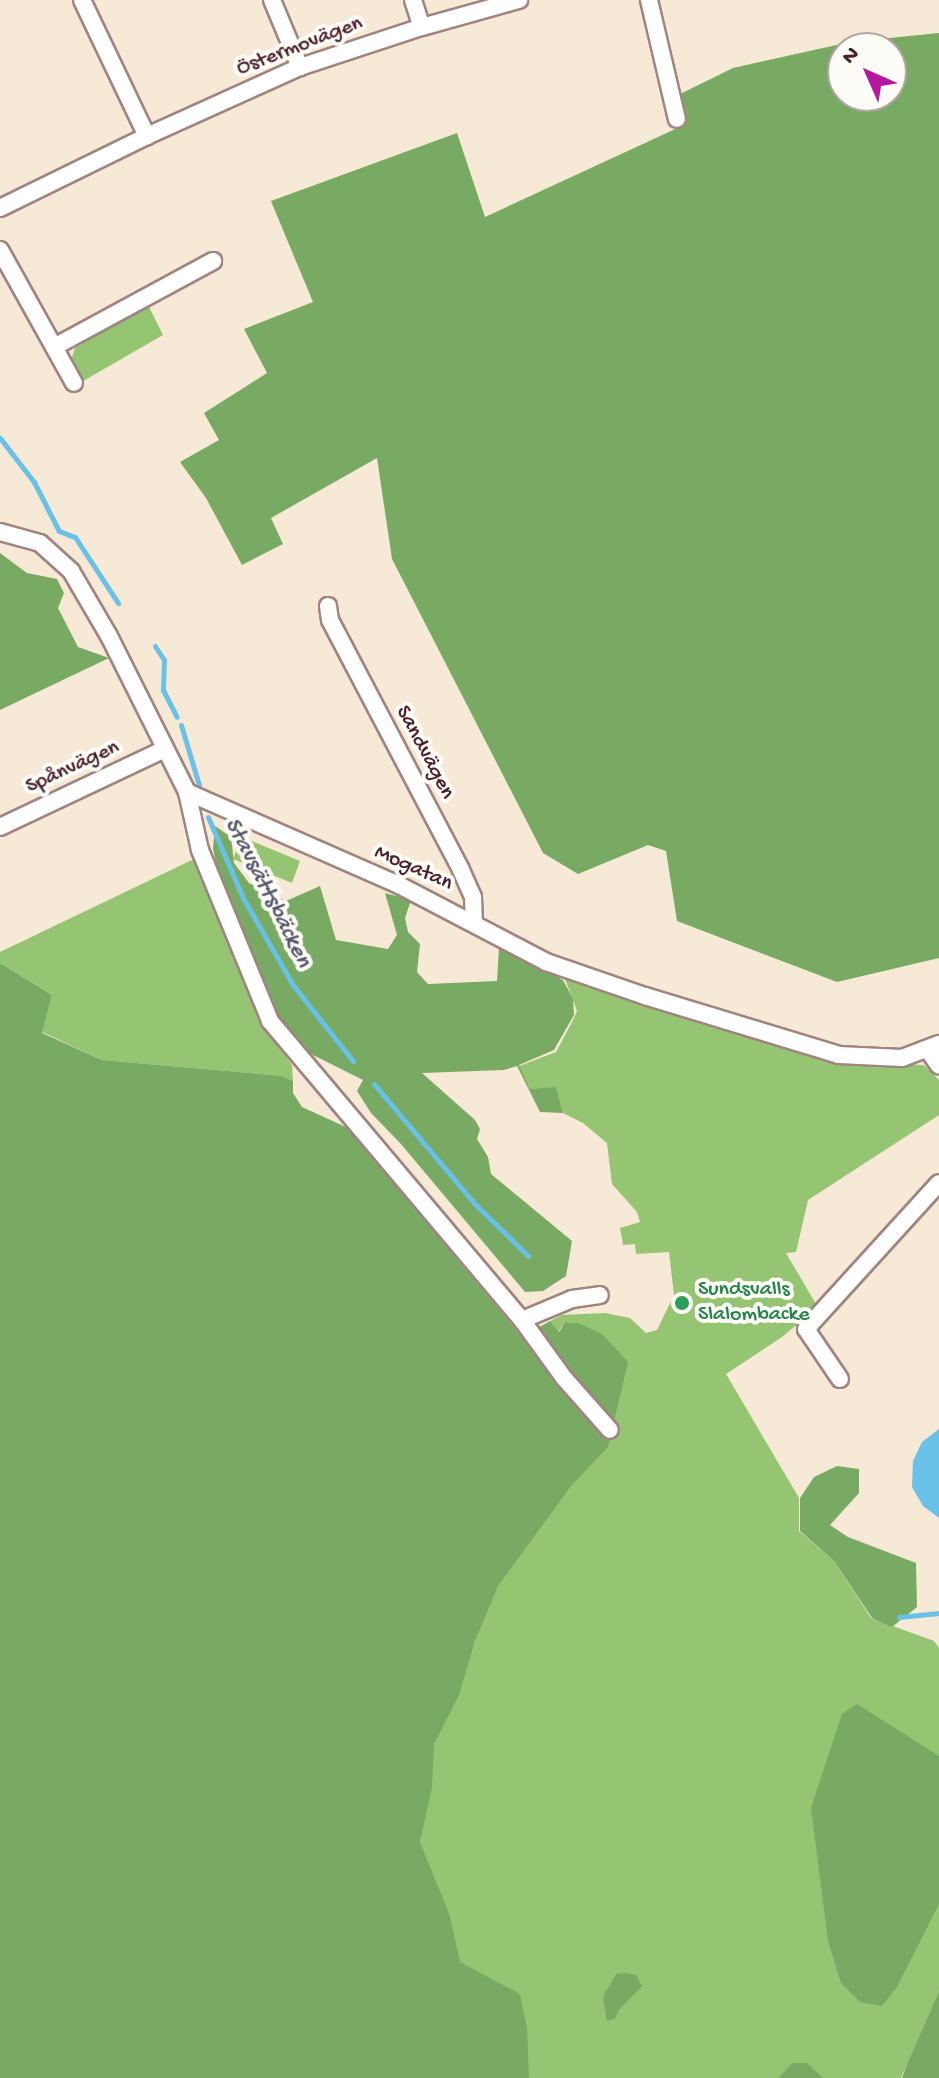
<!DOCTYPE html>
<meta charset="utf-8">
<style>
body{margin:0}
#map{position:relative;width:939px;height:2078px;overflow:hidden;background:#f6e9d5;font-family:"Gochi Hand",sans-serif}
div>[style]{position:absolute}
.green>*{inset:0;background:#95c472}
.forest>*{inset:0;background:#78aa64}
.water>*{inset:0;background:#6ac1e7}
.stream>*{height:5px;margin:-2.5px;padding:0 2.5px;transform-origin:2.5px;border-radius:2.5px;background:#6ac1e7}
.roads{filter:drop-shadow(2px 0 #a08480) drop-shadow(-2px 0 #a08480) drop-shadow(0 2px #a08480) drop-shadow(0 -2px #a08480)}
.minor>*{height:16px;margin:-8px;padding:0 8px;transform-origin:8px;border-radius:8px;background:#fff}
.dots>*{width:22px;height:22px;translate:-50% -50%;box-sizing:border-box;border:4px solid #fdfcf7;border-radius:50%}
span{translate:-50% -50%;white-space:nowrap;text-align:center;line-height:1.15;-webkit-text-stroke:8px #fdfcf7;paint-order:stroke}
.street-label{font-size:22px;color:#4a1f2b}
.leisure-label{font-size:22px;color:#27864d}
.left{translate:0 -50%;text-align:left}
.water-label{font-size:24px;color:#55586d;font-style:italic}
.north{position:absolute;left:827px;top:32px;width:80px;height:80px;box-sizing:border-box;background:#fdfcf7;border:2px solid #b5a4a5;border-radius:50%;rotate:315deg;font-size:22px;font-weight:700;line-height:32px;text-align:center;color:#4a1f2b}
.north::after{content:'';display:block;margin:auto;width:28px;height:36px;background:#b5179e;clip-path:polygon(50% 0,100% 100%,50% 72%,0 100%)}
</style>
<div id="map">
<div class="green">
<div style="clip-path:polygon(148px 305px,163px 335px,78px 384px,70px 364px,75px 348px)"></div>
<div style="clip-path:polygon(242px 837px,300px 861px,292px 883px,233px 859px)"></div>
<div style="clip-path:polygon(194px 859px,260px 1021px,292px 1065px,293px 1081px,283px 1076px,102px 1060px,42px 1032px,52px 995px,0 963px,0 952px)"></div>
<div style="clip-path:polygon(565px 979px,691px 1015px,900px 1064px,924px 1065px,939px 1080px,939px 1115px,808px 1200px,796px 1252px,786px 1253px,816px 1304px,811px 1313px,782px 1337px,726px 1374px,799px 1498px,799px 1531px,834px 1561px,871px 1618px,934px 1641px,939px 1648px,939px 1991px,901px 2078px,529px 2078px,459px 1962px,420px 1842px,434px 1744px,475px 1641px,578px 1323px,565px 1322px,558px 1332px,550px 1321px,562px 1315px,605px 1313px,630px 1318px,646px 1333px,657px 1330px,674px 1295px,669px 1252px,636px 1254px,635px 1244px,623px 1245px,620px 1228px,640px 1222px,637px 1212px,612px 1184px,607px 1143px,583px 1123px,563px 1113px,556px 1088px,530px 1089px,519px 1066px,556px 1052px,572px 1022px,577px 1011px)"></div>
</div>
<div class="forest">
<div style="clip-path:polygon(evenodd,939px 33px,939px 958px,837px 982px,677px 921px,666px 851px,648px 845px,578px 874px,543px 853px,392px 559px,377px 458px,271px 518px,283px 544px,242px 565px,206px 498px,180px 462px,219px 440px,204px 413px,267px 373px,244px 329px,313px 302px,271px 201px,457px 133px,485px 217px,684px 125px,678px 95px,733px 68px,850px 42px,939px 33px,843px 48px,891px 48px,891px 96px,843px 96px,843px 48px)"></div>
<div style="clip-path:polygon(0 553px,27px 573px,57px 579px,64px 593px,58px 608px,78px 647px,109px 658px,0 710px)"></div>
<div style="clip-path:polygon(215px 826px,231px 837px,234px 863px,249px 883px,286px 901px,320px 886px,336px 940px,388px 949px,397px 935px,385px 893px,411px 900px,405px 918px,408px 932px,420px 944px,417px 972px,428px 984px,497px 981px,499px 947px,563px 980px,573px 999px,574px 1015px,554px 1050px,519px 1065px,530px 1089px,556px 1087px,563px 1113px,540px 1112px,517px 1066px,504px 1070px,422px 1073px,475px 1120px,480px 1129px,477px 1139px,488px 1157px,491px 1174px,572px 1241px,566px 1276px,543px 1291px,525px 1292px,401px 1144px,371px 1113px,357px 1091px,363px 1080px,305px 1051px,273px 1009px,217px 869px,213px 848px)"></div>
<div style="clip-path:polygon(0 963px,52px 995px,42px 1033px,102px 1060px,283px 1076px,293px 1081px,293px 1093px,302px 1107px,348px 1128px,522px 1337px,550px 1321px,559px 1332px,565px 1322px,578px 1323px,602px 1334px,628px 1362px,608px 1447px,571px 1486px,498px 1586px,475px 1641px,459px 1695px,434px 1744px,432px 1787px,420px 1842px,450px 1916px,460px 1962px,520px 1994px,527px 2028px,529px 2078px,0 2078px)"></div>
<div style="clip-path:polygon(837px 1466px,859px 1469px,859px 1493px,830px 1525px,848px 1537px,916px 1563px,917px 1607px,892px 1627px,872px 1618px,834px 1561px,800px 1531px,800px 1498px,814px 1477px)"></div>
<div style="clip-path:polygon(857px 1704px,939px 1756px,939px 1904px,897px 1987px,882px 2006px,860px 2002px,841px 1983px,828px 1941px,811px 1808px,842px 1714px)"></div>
<div style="clip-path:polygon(625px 1973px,636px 1975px,642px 1986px,619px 2010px,615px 2019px,607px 2021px,603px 1997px,616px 1974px)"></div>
<div style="clip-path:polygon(939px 1991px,939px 2078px,902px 2078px,907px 2064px)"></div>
<div style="clip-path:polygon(792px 2063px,807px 2063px,823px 2078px,779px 2078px)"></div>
</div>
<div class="water">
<div style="clip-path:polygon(939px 1429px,939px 1518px,923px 1506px,912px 1487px,913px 1461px,922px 1442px)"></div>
</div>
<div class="stream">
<div style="left:0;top:438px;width:56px;rotate:52.3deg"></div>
<div style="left:34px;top:482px;width:55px;rotate:63deg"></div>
<div style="left:59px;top:531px;width:17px;rotate:21deg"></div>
<div style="left:75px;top:537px;width:79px;rotate:56.9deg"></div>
<div style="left:155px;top:646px;width:17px;rotate:57deg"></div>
<div style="left:164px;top:660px;width:30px;rotate:92deg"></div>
<div style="left:163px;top:690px;width:30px;rotate:63deg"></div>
<div style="left:181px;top:725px;width:63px;rotate:73.3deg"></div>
<div style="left:208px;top:817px;width:88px;rotate:66.6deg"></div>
<div style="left:243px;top:898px;width:100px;rotate:60.1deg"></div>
<div style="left:293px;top:985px;width:97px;rotate:51.7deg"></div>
<div style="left:374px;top:1084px;width:158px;rotate:49.9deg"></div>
<div style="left:476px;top:1205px;width:73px;rotate:44.4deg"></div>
<div style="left:899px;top:1617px;width:40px;rotate:-5.7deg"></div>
</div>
<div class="roads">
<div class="minor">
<div style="left:82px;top:0;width:151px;rotate:64.5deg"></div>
<div style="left:272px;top:0;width:73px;rotate:67.3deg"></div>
<div style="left:413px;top:0;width:28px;rotate:72deg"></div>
<div style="left:649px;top:0;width:122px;rotate:76.8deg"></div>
<div style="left:0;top:208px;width:164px;rotate:-26.1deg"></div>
<div style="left:147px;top:136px;width:168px;rotate:-24.3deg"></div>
<div style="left:300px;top:67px;width:128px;rotate:-18.2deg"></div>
<div style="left:422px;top:27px;width:101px;rotate:-15.6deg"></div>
<div style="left:0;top:250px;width:152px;rotate:60.9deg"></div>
<div style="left:54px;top:347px;width:181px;rotate:-28.4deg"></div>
<div style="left:0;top:532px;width:41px;rotate:15.4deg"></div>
<div style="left:40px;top:543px;width:42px;rotate:42.1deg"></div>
<div style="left:71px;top:571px;width:75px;rotate:59.7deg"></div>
<div style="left:109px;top:636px;width:174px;rotate:63.4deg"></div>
<div style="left:187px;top:792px;width:232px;rotate:23.7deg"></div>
<div style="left:399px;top:885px;width:166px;rotate:27.6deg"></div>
<div style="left:546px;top:962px;width:105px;rotate:19deg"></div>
<div style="left:645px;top:996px;width:203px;rotate:16.9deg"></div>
<div style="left:839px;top:1055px;width:63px;rotate:2.7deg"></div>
<div style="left:902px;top:1058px;width:40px;rotate:-21deg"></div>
<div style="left:328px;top:606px;width:14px;rotate:82deg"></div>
<div style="left:330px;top:620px;width:282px;rotate:62.3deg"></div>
<div style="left:461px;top:870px;width:30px;rotate:66deg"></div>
<div style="left:473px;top:897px;width:25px;rotate:88deg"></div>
<div style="left:187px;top:792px;width:59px;rotate:77.4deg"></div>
<div style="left:200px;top:850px;width:185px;rotate:67.7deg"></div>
<div style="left:270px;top:1021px;width:391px;rotate:49.9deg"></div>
<div style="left:522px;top:1320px;width:72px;rotate:54.1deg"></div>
<div style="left:564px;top:1378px;width:69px;rotate:48.5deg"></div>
<div style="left:0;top:827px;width:183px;rotate:-25.3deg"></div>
<div style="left:928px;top:1050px;width:19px;rotate:55deg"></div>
<div style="left:522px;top:1320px;width:54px;rotate:-22.8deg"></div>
<div style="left:572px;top:1299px;width:28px;rotate:-8deg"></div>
<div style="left:840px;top:1379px;width:60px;rotate:-124.2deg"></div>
<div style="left:806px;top:1329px;width:197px;rotate:-47.7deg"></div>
</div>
</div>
<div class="dots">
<div style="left:682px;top:1303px;background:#2e9e5b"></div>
</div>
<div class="street-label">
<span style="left:300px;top:47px;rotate:-21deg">Östermovägen</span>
<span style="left:424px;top:753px;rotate:62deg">Sandvägen</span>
<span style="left:73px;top:768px;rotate:-25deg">Spånvägen</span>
<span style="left:413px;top:869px;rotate:24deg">Mogatan</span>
</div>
<div class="leisure-label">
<span class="left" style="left:698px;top:1303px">Sundsvalls<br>Slalombacke</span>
</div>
<div class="water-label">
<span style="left:267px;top:893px;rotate:63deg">Stavsättsbäcken</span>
</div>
<div class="north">N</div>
</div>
